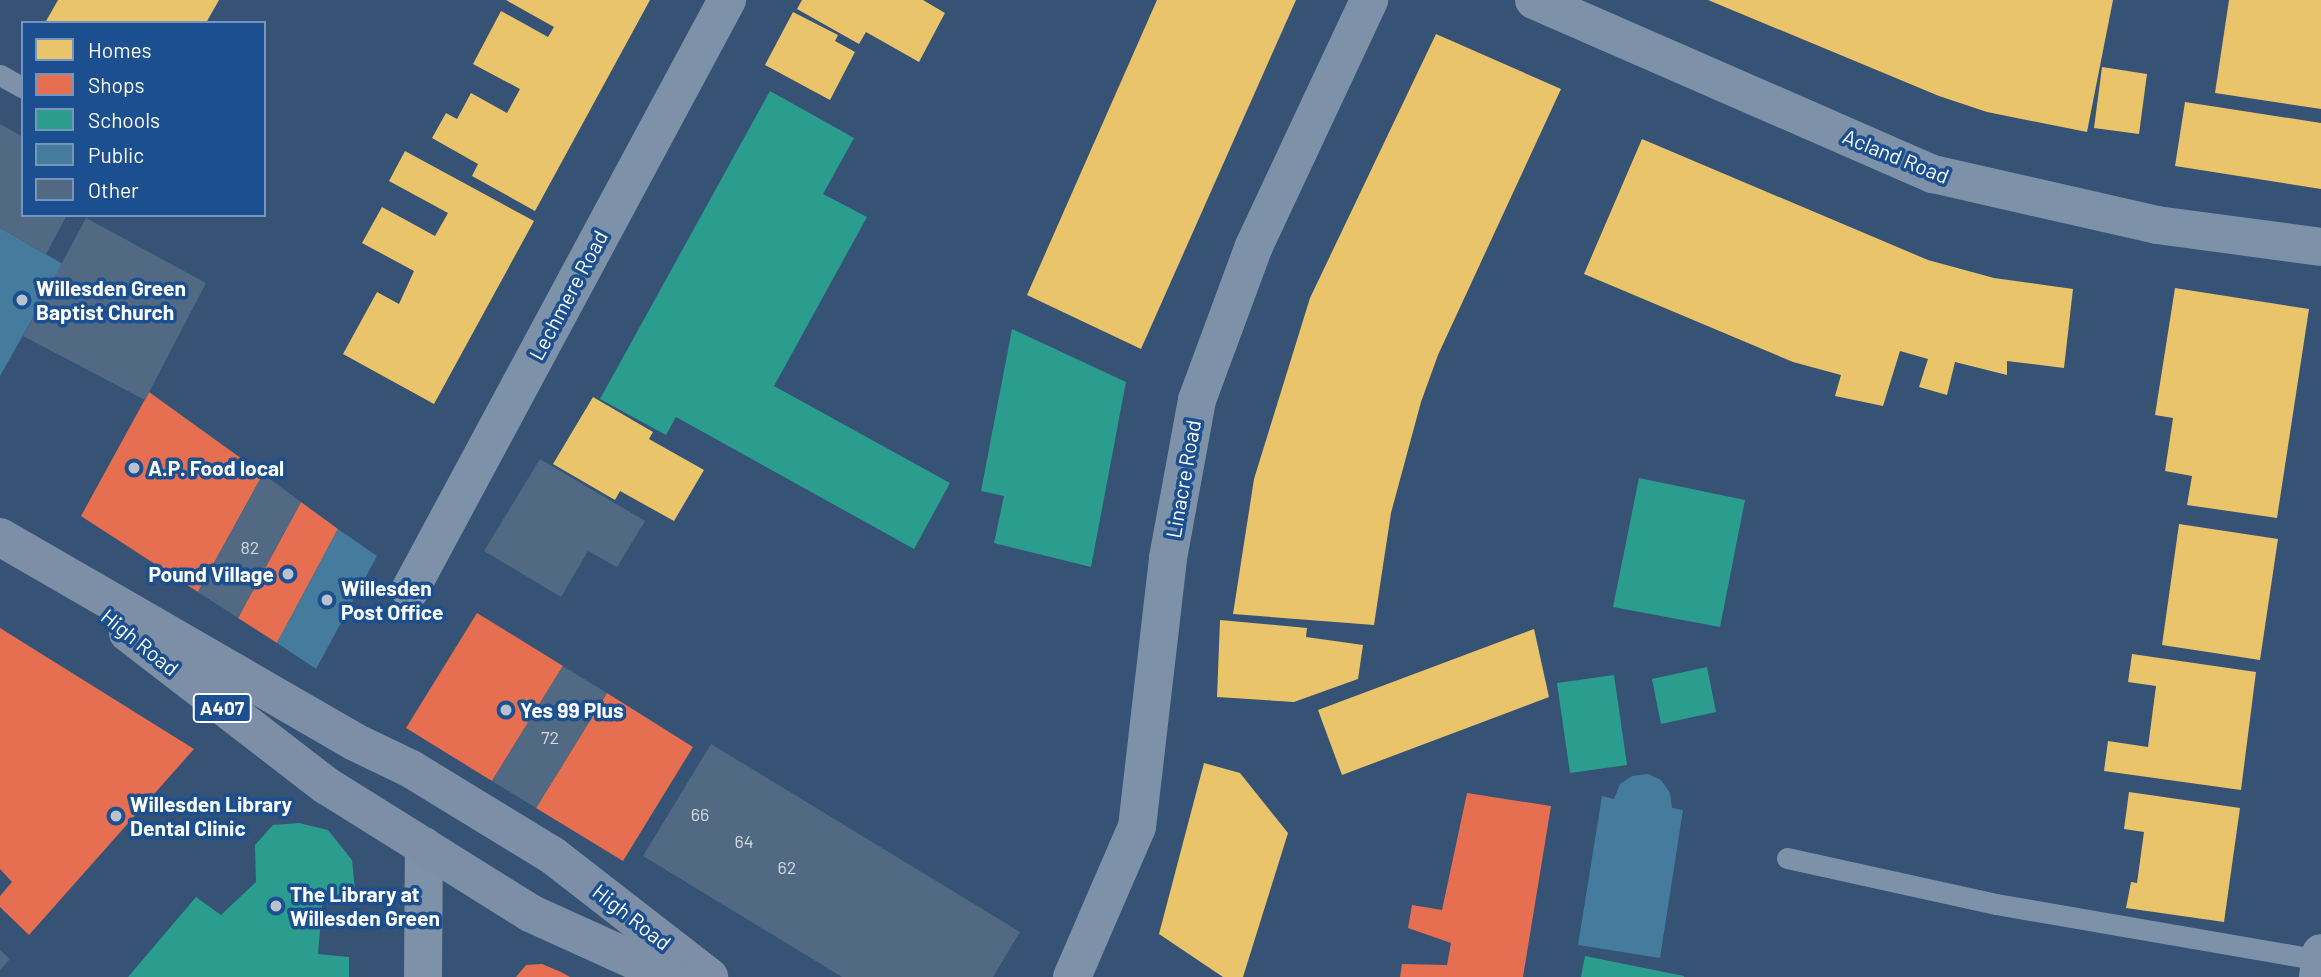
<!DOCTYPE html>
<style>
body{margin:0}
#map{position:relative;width:2321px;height:977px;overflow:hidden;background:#365274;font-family:Barlow,sans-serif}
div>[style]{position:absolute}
.homes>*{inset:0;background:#e9c46a}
.shops>*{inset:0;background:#e76f51}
.schools>*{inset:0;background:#2a9d8f}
.public>*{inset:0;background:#457b9d}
.building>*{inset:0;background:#526984}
.service>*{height:21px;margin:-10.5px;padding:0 10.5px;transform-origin:10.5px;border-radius:10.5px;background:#7d92a8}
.minor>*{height:38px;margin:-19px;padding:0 19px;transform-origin:19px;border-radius:19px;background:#7d92a8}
.tertiary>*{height:38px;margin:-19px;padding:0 19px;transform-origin:19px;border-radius:19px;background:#7d92a8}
.primary>*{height:38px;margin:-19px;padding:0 19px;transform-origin:19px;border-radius:19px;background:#7d8ea7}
.dots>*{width:19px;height:19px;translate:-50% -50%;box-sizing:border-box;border:4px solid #1b4f8f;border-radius:50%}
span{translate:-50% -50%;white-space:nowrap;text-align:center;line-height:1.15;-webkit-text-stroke:7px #1b4f8f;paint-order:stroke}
.number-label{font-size:18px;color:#d4dae0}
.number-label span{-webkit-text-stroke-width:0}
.shield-label span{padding:2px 5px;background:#1b4f8f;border:2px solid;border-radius:5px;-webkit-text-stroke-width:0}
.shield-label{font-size:19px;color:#fff;font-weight:700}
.street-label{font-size:21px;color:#fff}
.poi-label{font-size:21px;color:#fff;font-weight:700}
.left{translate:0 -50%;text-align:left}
.right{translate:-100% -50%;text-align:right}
.legend{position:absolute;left:21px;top:21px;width:245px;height:196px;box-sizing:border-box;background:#1b4f8f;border:2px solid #7695bc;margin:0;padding:9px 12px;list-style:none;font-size:21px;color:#fff}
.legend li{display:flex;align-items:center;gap:14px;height:35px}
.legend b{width:35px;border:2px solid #7695bc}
</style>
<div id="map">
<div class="homes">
<div style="clip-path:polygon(58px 0,219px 0,206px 23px,45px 23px)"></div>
<div style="clip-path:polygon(506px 0,650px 0,535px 211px,472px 176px,478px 164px,432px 138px,446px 113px,457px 119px,471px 93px,507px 113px,520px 89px,473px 64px,501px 11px,548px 37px,554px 27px)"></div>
<div style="clip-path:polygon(802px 0,923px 0,945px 13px,919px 62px,866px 32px,859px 44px,797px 9px)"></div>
<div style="clip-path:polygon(1157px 0,1296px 0,1141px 349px,1027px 295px)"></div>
<div style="clip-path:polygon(1708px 0,2113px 0,2087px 132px,1987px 112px,1939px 96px)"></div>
<div style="clip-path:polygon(2229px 0,2321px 0,2321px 109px,2215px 93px)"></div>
<div style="clip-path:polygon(793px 12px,838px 35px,835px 41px,855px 52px,830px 100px,765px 65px)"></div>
<div style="clip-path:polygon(1436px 34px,1561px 89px,1438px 355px,1421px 402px,1391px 513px,1374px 625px,1233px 614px,1254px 479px,1310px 298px)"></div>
<div style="clip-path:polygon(2102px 67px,2147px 74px,2139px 134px,2094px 128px)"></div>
<div style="clip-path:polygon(2185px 102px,2321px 123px,2321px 189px,2175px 166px)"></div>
<div style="clip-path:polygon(1642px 139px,1928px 260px,1994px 278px,2073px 289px,2064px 368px,2007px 361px,2007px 375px,1955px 362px,1947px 395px,1919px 387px,1928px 359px,1900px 351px,1883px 406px,1835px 396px,1841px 375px,1793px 362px,1584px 274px)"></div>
<div style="clip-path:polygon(405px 151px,534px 221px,434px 404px,343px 354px,377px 292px,399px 304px,414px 271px,362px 243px,382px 207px,435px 236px,448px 213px,389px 181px)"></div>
<div style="clip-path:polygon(2175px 288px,2309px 309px,2277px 518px,2187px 505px,2192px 476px,2165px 471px,2173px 418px,2155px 415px)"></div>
<div style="clip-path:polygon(593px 397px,653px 432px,649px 439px,704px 470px,674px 521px,620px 491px,615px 500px,553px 464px)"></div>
<div style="clip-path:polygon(2179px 524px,2278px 539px,2260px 660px,2162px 645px)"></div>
<div style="clip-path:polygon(1220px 620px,1307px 628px,1306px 637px,1363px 645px,1358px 679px,1294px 702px,1217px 697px)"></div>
<div style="clip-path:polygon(1534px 629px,1549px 697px,1342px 775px,1318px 710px)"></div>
<div style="clip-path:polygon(2132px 654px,2256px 672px,2241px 790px,2104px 771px,2108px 741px,2148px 747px,2156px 686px,2128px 682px)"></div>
<div style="clip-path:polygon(1204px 763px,1240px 773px,1288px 833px,1243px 977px,1223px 977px,1159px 934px)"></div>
<div style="clip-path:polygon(2129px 792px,2240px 808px,2224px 922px,2126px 908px,2131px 882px,2137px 883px,2144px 832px,2124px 829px)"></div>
</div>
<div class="shops">
<div style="clip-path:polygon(149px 392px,263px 474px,198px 592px,81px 516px)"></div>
<div style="clip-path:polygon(301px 502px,338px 529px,277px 643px,238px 618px)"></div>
<div style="clip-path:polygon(477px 613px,563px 666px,492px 781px,406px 728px)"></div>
<div style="clip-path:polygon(0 628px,194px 749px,29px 935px,0 907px,0 896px,12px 882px,0 869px)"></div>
<div style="clip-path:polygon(607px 693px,693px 747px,623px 861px,536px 808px)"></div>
<div style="clip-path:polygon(1467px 793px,1551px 806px,1523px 977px,1400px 977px,1402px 964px,1447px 965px,1451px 943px,1408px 928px,1412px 905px,1442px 910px)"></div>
<div style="clip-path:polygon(542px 964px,561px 972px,570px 977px,516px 977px,526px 965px)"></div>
</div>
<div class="schools">
<div style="clip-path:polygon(770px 91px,854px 138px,823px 194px,867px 217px,774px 386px,950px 483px,914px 549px,676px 417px,666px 435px,600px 399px)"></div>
<div style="clip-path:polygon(1012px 329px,1126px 382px,1091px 567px,994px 543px,1004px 496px,981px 491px)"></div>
<div style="clip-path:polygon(1639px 478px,1745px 500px,1720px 627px,1613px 607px)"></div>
<div style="clip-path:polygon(1707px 667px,1716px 712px,1661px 724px,1652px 679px)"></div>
<div style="clip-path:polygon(1614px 675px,1627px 765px,1570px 773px,1557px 683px)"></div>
<div style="clip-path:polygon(299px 823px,328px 830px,352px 860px,355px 891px,323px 898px,318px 954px,349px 957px,349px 977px,128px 977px,196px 897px,221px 915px,256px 882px,255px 845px,273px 825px)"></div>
<div style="clip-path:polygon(1585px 956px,1684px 976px,1684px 977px,1581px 977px)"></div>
</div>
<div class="public">
<div style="clip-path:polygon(0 228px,63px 264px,0 376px)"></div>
<div style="clip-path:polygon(338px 529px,377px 556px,316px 669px,277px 643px)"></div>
<div style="clip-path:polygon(1648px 774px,1661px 780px,1670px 793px,1672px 808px,1683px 810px,1660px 958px,1578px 945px,1602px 796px,1614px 799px,1620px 784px,1632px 776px)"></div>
</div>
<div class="building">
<div style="clip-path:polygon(0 124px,23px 137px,23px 215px,67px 215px,46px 254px,0 228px)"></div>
<div style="clip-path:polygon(86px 218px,206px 283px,145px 400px,23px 336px)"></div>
<div style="clip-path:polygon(540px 459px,645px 521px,617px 567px,588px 551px,561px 597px,484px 551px)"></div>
<div style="clip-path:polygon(263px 474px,301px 502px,238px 618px,198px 592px)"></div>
<div style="clip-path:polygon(563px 666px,607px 693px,536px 808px,492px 781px)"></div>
<div style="clip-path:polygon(711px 744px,1020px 932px,993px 977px,842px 977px,643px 856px)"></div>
<div style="clip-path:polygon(0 950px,10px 959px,0 970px)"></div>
</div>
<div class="service">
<div style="left:0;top:75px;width:26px;rotate:29deg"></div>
<div style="left:1787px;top:858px;width:214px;rotate:12.4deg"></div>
<div style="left:1996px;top:904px;width:329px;rotate:9.8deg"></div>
</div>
<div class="minor">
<div style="left:1534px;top:0;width:435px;rotate:23.6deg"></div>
<div style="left:1933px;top:174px;width:230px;rotate:12.8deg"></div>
<div style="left:2157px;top:225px;width:165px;rotate:7.6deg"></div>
<div style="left:410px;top:590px;width:670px;rotate:-61.75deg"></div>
<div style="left:1072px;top:977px;width:163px;rotate:-66.6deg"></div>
<div style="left:1137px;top:827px;width:271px;rotate:-83.4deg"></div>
<div style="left:1168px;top:558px;width:161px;rotate:-79.6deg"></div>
<div style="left:1197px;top:400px;width:164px;rotate:-69.7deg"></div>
<div style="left:1254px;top:246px;width:272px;rotate:-64.9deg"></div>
</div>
<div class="tertiary">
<div style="left:423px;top:977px;width:131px;rotate:-89.6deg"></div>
<div style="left:2318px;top:977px;width:24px;rotate:-83deg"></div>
</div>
<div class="primary">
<div style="left:0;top:537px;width:410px;rotate:30deg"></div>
<div style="left:355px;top:742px;width:62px;rotate:25.7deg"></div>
<div style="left:411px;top:769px;width:165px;rotate:31.4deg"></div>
<div style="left:552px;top:855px;width:199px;rotate:37.8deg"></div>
<div style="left:128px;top:633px;width:251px;rotate:37.6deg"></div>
<div style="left:327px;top:786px;width:239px;rotate:32deg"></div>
<div style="left:530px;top:913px;width:155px;rotate:24.4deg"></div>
</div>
<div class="dots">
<div style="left:22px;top:300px;background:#b9c2ce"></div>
<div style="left:134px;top:468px;background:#b9c2ce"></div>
<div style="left:288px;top:574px;background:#b9c2ce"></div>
<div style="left:327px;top:600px;background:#b9c2ce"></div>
<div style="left:506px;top:710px;background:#b9c2ce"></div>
<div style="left:116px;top:816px;background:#b9c2ce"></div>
<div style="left:276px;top:906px;background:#b9c2ce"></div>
</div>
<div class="number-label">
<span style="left:250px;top:547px">82</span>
<span style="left:550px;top:737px">72</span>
<span style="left:700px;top:814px">66</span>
<span style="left:744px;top:841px">64</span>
<span style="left:787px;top:867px">62</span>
</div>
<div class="shield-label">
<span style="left:222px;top:708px">A407</span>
</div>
<div class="street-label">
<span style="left:1896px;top:156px;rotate:22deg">Acland Road</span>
<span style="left:568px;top:295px;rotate:-62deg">Lechmere Road</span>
<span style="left:1183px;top:479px;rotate:-80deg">Linacre Road</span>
<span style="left:140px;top:642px;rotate:39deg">High Road</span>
<span style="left:632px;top:917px;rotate:38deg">High Road</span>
</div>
<div class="poi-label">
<span class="left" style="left:36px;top:300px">Willesden Green<br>Baptist Church</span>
<span class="left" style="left:148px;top:468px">A.P. Food local</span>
<span class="right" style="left:274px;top:574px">Pound Village</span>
<span class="left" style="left:341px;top:600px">Willesden<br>Post Office</span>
<span class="left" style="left:520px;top:710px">Yes 99 Plus</span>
<span class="left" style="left:130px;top:816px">Willesden Library<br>Dental Clinic</span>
<span class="left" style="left:290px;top:906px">The Library at<br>Willesden Green</span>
</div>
<ul class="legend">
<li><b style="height:19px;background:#e9c46a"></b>Homes</li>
<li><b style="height:19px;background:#e76f51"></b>Shops</li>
<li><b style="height:19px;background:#2a9d8f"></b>Schools</li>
<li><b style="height:19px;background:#457b9d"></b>Public</li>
<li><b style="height:19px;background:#526984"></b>Other</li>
</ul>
</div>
